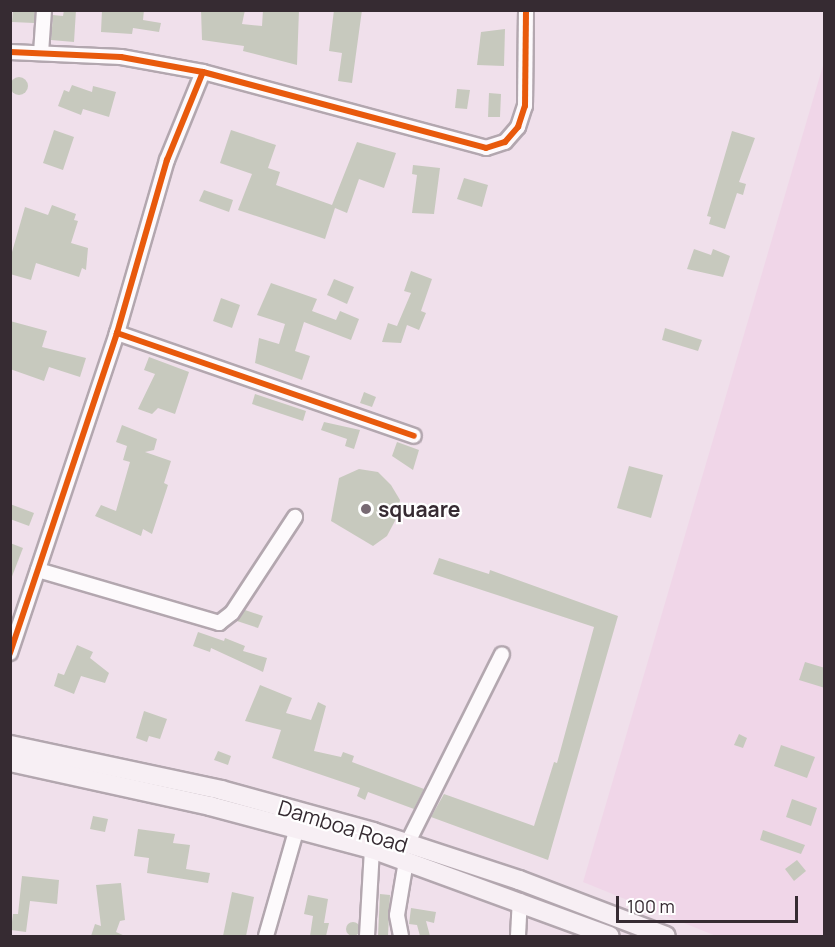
<!DOCTYPE html>
<style>
body{margin:0}
#map{position:relative;width:835px;height:947px;overflow:hidden;background:#f0e0eb;font-family:Manrope,sans-serif}
div>[style]{position:absolute}
.built>*{inset:0;background:#f0d6e8}
.building>*{inset:0;background:#c7c9be}
.round{border-radius:50%}
.roads{filter:drop-shadow(2px 0 #b3a7af) drop-shadow(-2px 0 #b3a7af) drop-shadow(0 2px #b3a7af) drop-shadow(0 -2px #b3a7af)}
.minor>*{height:14px;margin:-7px;padding:0 7px;transform-origin:7px;border-radius:7px;background:#fdfafc}
.major>*{height:18px;margin:-9px;padding:0 9px;transform-origin:9px;border-radius:9px;background:#f7eff4}
.cycleway>*{height:6px;margin:-3px;padding:0 3px;transform-origin:3px;border-radius:3px;background:#e8590c}
.dots>*{width:16px;height:16px;translate:-50% -50%;box-sizing:border-box;border:3px solid #fff;border-radius:50%}
span{translate:-50% -50%;white-space:nowrap;text-align:center;line-height:1.15;-webkit-text-stroke:4.5px #fff;paint-order:stroke}
.poi-label{font-size:21px;color:#362b32;font-weight:700}
.left{translate:0 -50%;text-align:left}
.street-label{font-size:21px;color:#362b32}
.frame{position:absolute;inset:0;border:12px solid #362b32;pointer-events:none}
.scale{position:absolute;left:616px;top:896px;width:182px;height:27px;box-sizing:border-box;border:3px solid #362b32;border-top:0;padding-left:8px;font-size:18px;line-height:21px;white-space:nowrap;color:#362b32;-webkit-text-stroke:4px #fff;paint-order:stroke}
</style>
<div id="map">
<div class="built">
<div style="clip-path:polygon(824px 62px,824px 936px,716px 936px,583px 882px)"></div>
</div>
<div class="building">
<div style="clip-path:polygon(13px 10px,35px 10px,34px 23px,12px 22px)"></div>
<div style="clip-path:polygon(64px 10px,76px 10px,74px 42px,51px 40px,53px 15px,63px 16px)"></div>
<div style="clip-path:polygon(102px 10px,144px 10px,143px 20px,161px 23px,159px 32px,133px 28px,132px 34px,101px 32px)"></div>
<div style="clip-path:polygon(201px 10px,245px 10px,242px 24px,262px 26px,263px 10px,299px 10px,297px 65px,243px 51px,244px 46px,202px 40px)"></div>
<div style="clip-path:polygon(334px 10px,362px 10px,352px 83px,338px 81px,342px 53px,329px 51px)"></div>
<div style="clip-path:polygon(505px 29px,504px 66px,477px 65px,481px 32px)"></div>
<div class="round" style="left:10px;top:77px;width:18px;height:18px"></div>
<div style="clip-path:polygon(72px 85px,92px 92px,93px 86px,116px 92px,109px 117px,83px 109px,81px 115px,58px 106px,64px 90px,69px 92px)"></div>
<div style="clip-path:polygon(457px 89px,470px 90px,467px 109px,455px 108px)"></div>
<div style="clip-path:polygon(489px 93px,501px 94px,500px 117px,488px 117px)"></div>
<div style="clip-path:polygon(54px 130px,74px 137px,63px 170px,43px 163px)"></div>
<div style="clip-path:polygon(231px 130px,276px 145px,268px 168px,280px 172px,276px 185px,332px 205px,357px 142px,396px 153px,384px 188px,359px 179px,347px 213px,335px 208px,325px 239px,238px 210px,252px 174px,220px 163px)"></div>
<div style="clip-path:polygon(732px 131px,755px 138px,739px 182px,746px 184px,743px 195px,737px 193px,725px 229px,709px 224px,711px 217px,707px 216px)"></div>
<div style="clip-path:polygon(413px 165px,440px 168px,434px 214px,412px 213px,417px 175px,412px 174px)"></div>
<div style="clip-path:polygon(464px 178px,488px 185px,482px 207px,457px 199px)"></div>
<div style="clip-path:polygon(204px 190px,233px 200px,229px 212px,199px 201px)"></div>
<div style="clip-path:polygon(52px 205px,76px 214px,74px 220px,78px 221px,71px 243px,88px 248px,86px 270px,82px 268px,79px 277px,36px 263px,31px 280px,10px 274px,10px 259px,25px 207px,48px 215px)"></div>
<div style="clip-path:polygon(694px 249px,711px 255px,713px 249px,730px 256px,723px 277px,687px 269px)"></div>
<div style="clip-path:polygon(411px 271px,432px 279px,421px 311px,426px 313px,419px 330px,407px 325px,401px 343px,382px 342px,388px 323px,397px 326px,411px 293px,404px 291px)"></div>
<div style="clip-path:polygon(334px 279px,354px 287px,347px 304px,327px 295px)"></div>
<div style="clip-path:polygon(271px 283px,317px 299px,312px 311px,336px 320px,340px 311px,359px 319px,351px 340px,304px 322px,295px 351px,310px 356px,302px 380px,255px 363px,259px 338px,279px 344px,285px 324px,257px 315px)"></div>
<div style="clip-path:polygon(221px 298px,240px 305px,232px 328px,213px 321px)"></div>
<div style="clip-path:polygon(10px 321px,47px 331px,42px 347px,86px 358px,80px 377px,49px 367px,44px 381px,10px 369px)"></div>
<div style="clip-path:polygon(665px 328px,702px 340px,698px 351px,662px 340px)"></div>
<div style="clip-path:polygon(149px 357px,189px 372px,175px 414px,158px 408px,152px 414px,138px 409px,155px 374px,144px 370px)"></div>
<div style="clip-path:polygon(364px 392px,376px 397px,372px 407px,360px 403px)"></div>
<div style="clip-path:polygon(255px 394px,306px 411px,303px 421px,252px 404px)"></div>
<div style="clip-path:polygon(324px 422px,360px 430px,354px 449px,345px 446px,347px 439px,321px 430px)"></div>
<div style="clip-path:polygon(122px 425px,157px 439px,154px 450px,145px 452px,171px 461px,164px 483px,168px 485px,152px 534px,143px 529px,141px 536px,95px 516px,101px 505px,116px 511px,130px 462px,123px 460px,127px 446px,116px 442px)"></div>
<div style="clip-path:polygon(397px 442px,419px 450px,413px 470px,392px 456px)"></div>
<div style="clip-path:polygon(629px 466px,663px 475px,651px 518px,617px 508px)"></div>
<div style="clip-path:polygon(359px 469px,378px 472px,391px 485px,400px 500px,396px 519px,387px 536px,373px 546px,331px 521px,339px 478px)"></div>
<div style="clip-path:polygon(10px 504px,34px 513px,29px 526px,10px 519px)"></div>
<div style="clip-path:polygon(10px 543px,23px 548px,11px 579px,10px 579px)"></div>
<div style="clip-path:polygon(439px 558px,489px 574px,490px 570px,618px 616px,548px 860px,431px 817px,444px 794px,534px 826px,554px 762px,557px 763px,594px 627px,433px 574px)"></div>
<div style="clip-path:polygon(245px 610px,263px 616px,258px 628px,237px 621px)"></div>
<div style="clip-path:polygon(198px 632px,224px 641px,225px 638px,245px 646px,243px 651px,267px 658px,263px 672px,211px 648px,210px 652px,193px 646px)"></div>
<div style="clip-path:polygon(77px 645px,93px 652px,90px 658px,109px 673px,105px 683px,81px 676px,74px 694px,54px 686px,58px 673px,64px 675px)"></div>
<div style="clip-path:polygon(805px 662px,825px 668px,825px 688px,799px 680px)"></div>
<div style="clip-path:polygon(260px 685px,292px 698px,286px 713px,311px 720px,318px 702px,326px 706px,314px 751px,341px 757px,343px 752px,354px 756px,352px 762px,424px 789px,414px 809px,368px 792px,365px 800px,357px 796px,360px 788px,272px 758px,281px 730px,245px 721px)"></div>
<div style="clip-path:polygon(144px 711px,167px 719px,160px 739px,149px 736px,147px 742px,136px 738px)"></div>
<div style="clip-path:polygon(739px 734px,747px 738px,743px 748px,734px 745px)"></div>
<div style="clip-path:polygon(781px 745px,815px 757px,807px 778px,774px 766px)"></div>
<div style="clip-path:polygon(218px 751px,231px 756px,228px 765px,214px 760px)"></div>
<div style="clip-path:polygon(792px 799px,817px 808px,811px 826px,786px 817px)"></div>
<div style="clip-path:polygon(93px 816px,108px 819px,105px 832px,90px 829px)"></div>
<div style="clip-path:polygon(138px 829px,175px 834px,173px 843px,190px 845px,186px 869px,210px 873px,208px 883px,147px 873px,149px 858px,134px 856px)"></div>
<div style="clip-path:polygon(763px 830px,805px 845px,801px 854px,760px 840px)"></div>
<div style="clip-path:polygon(797px 860px,806px 871px,794px 881px,785px 869px)"></div>
<div style="clip-path:polygon(22px 876px,59px 880px,57px 904px,30px 901px,26px 932px,11px 930px,13px 914px,18px 914px)"></div>
<div style="clip-path:polygon(121px 883px,125px 920px,120px 921px,116px 932px,125px 936px,91px 936px,95px 924px,101px 926px,96px 885px)"></div>
<div style="clip-path:polygon(232px 892px,254px 897px,246px 936px,223px 936px)"></div>
<div style="clip-path:polygon(380px 894px,390px 895px,388px 936px,378px 936px)"></div>
<div style="clip-path:polygon(308px 895px,328px 899px,324px 923px,329px 923px,326px 936px,310px 936px,313px 916px,304px 914px)"></div>
<div style="clip-path:polygon(411px 908px,436px 912px,434px 923px,426px 921px,430px 936px,420px 936px,417px 925px,409px 924px)"></div>
<div class="round" style="left:346px;top:922px;width:14px;height:14px"></div>
</div>
<div class="roads">
<div class="minor">
<div style="left:10px;top:52px;width:111px;rotate:2.6deg"></div>
<div style="left:121px;top:57px;width:83px;rotate:10.4deg"></div>
<div style="left:203px;top:72px;width:293px;rotate:15deg"></div>
<div style="left:486px;top:148px;width:20px;rotate:-18deg"></div>
<div style="left:505px;top:142px;width:20px;rotate:-49deg"></div>
<div style="left:518px;top:127px;width:22px;rotate:-72deg"></div>
<div style="left:525px;top:106px;width:96px;rotate:-89.4deg"></div>
<div style="left:41px;top:53px;width:43px;rotate:-86deg"></div>
<div style="left:117px;top:333px;width:314px;rotate:19.1deg"></div>
<div style="left:38px;top:570px;width:189px;rotate:16.3deg"></div>
<div style="left:219px;top:623px;width:16px;rotate:-38deg"></div>
<div style="left:232px;top:613px;width:115px;rotate:-56.7deg"></div>
<div style="left:10px;top:653px;width:337px;rotate:-71.5deg"></div>
<div style="left:117px;top:333px;width:180px;rotate:-73.9deg"></div>
<div style="left:167px;top:160px;width:95px;rotate:-67.8deg"></div>
<div style="left:407px;top:844px;width:212px;rotate:-63.4deg"></div>
<div style="left:266px;top:936px;width:112px;rotate:-74deg"></div>
<div style="left:367px;top:936px;width:87px;rotate:-86.7deg"></div>
<div style="left:401px;top:936px;width:21px;rotate:-101deg"></div>
<div style="left:397px;top:915px;width:55px;rotate:-80.5deg"></div>
<div style="left:518px;top:936px;width:35px;rotate:-87deg"></div>
</div>
<div class="major">
<div style="left:10px;top:745px;width:216px;rotate:12deg"></div>
<div style="left:221px;top:790px;width:158px;rotate:15.4deg"></div>
<div style="left:373px;top:832px;width:154px;rotate:18.2deg"></div>
<div style="left:519px;top:880px;width:157px;rotate:20.9deg"></div>
<div style="left:10px;top:762px;width:205px;rotate:12.4deg"></div>
<div style="left:210px;top:806px;width:168px;rotate:14.9deg"></div>
<div style="left:372px;top:849px;width:253px;rotate:20.1deg"></div>
</div>
</div>
<div class="cycleway">
<div style="left:10px;top:52px;width:111px;rotate:2.6deg"></div>
<div style="left:121px;top:57px;width:83px;rotate:10.4deg"></div>
<div style="left:203px;top:72px;width:293px;rotate:15deg"></div>
<div style="left:486px;top:148px;width:20px;rotate:-18deg"></div>
<div style="left:505px;top:142px;width:20px;rotate:-49deg"></div>
<div style="left:518px;top:127px;width:22px;rotate:-72deg"></div>
<div style="left:525px;top:106px;width:96px;rotate:-89.4deg"></div>
<div style="left:117px;top:333px;width:314px;rotate:19.1deg"></div>
<div style="left:10px;top:653px;width:337px;rotate:-71.5deg"></div>
<div style="left:117px;top:333px;width:180px;rotate:-73.9deg"></div>
<div style="left:167px;top:160px;width:95px;rotate:-67.8deg"></div>
</div>
<div class="dots">
<div style="left:366px;top:509px;background:#776a73"></div>
</div>
<div class="poi-label">
<span class="left" style="left:378px;top:509px">squaare</span>
</div>
<div class="street-label">
<span style="left:343px;top:826px;rotate:17deg">Damboa Road</span>
</div>
<div class="frame"></div>
<div class="scale">100 m</div>
</div>
